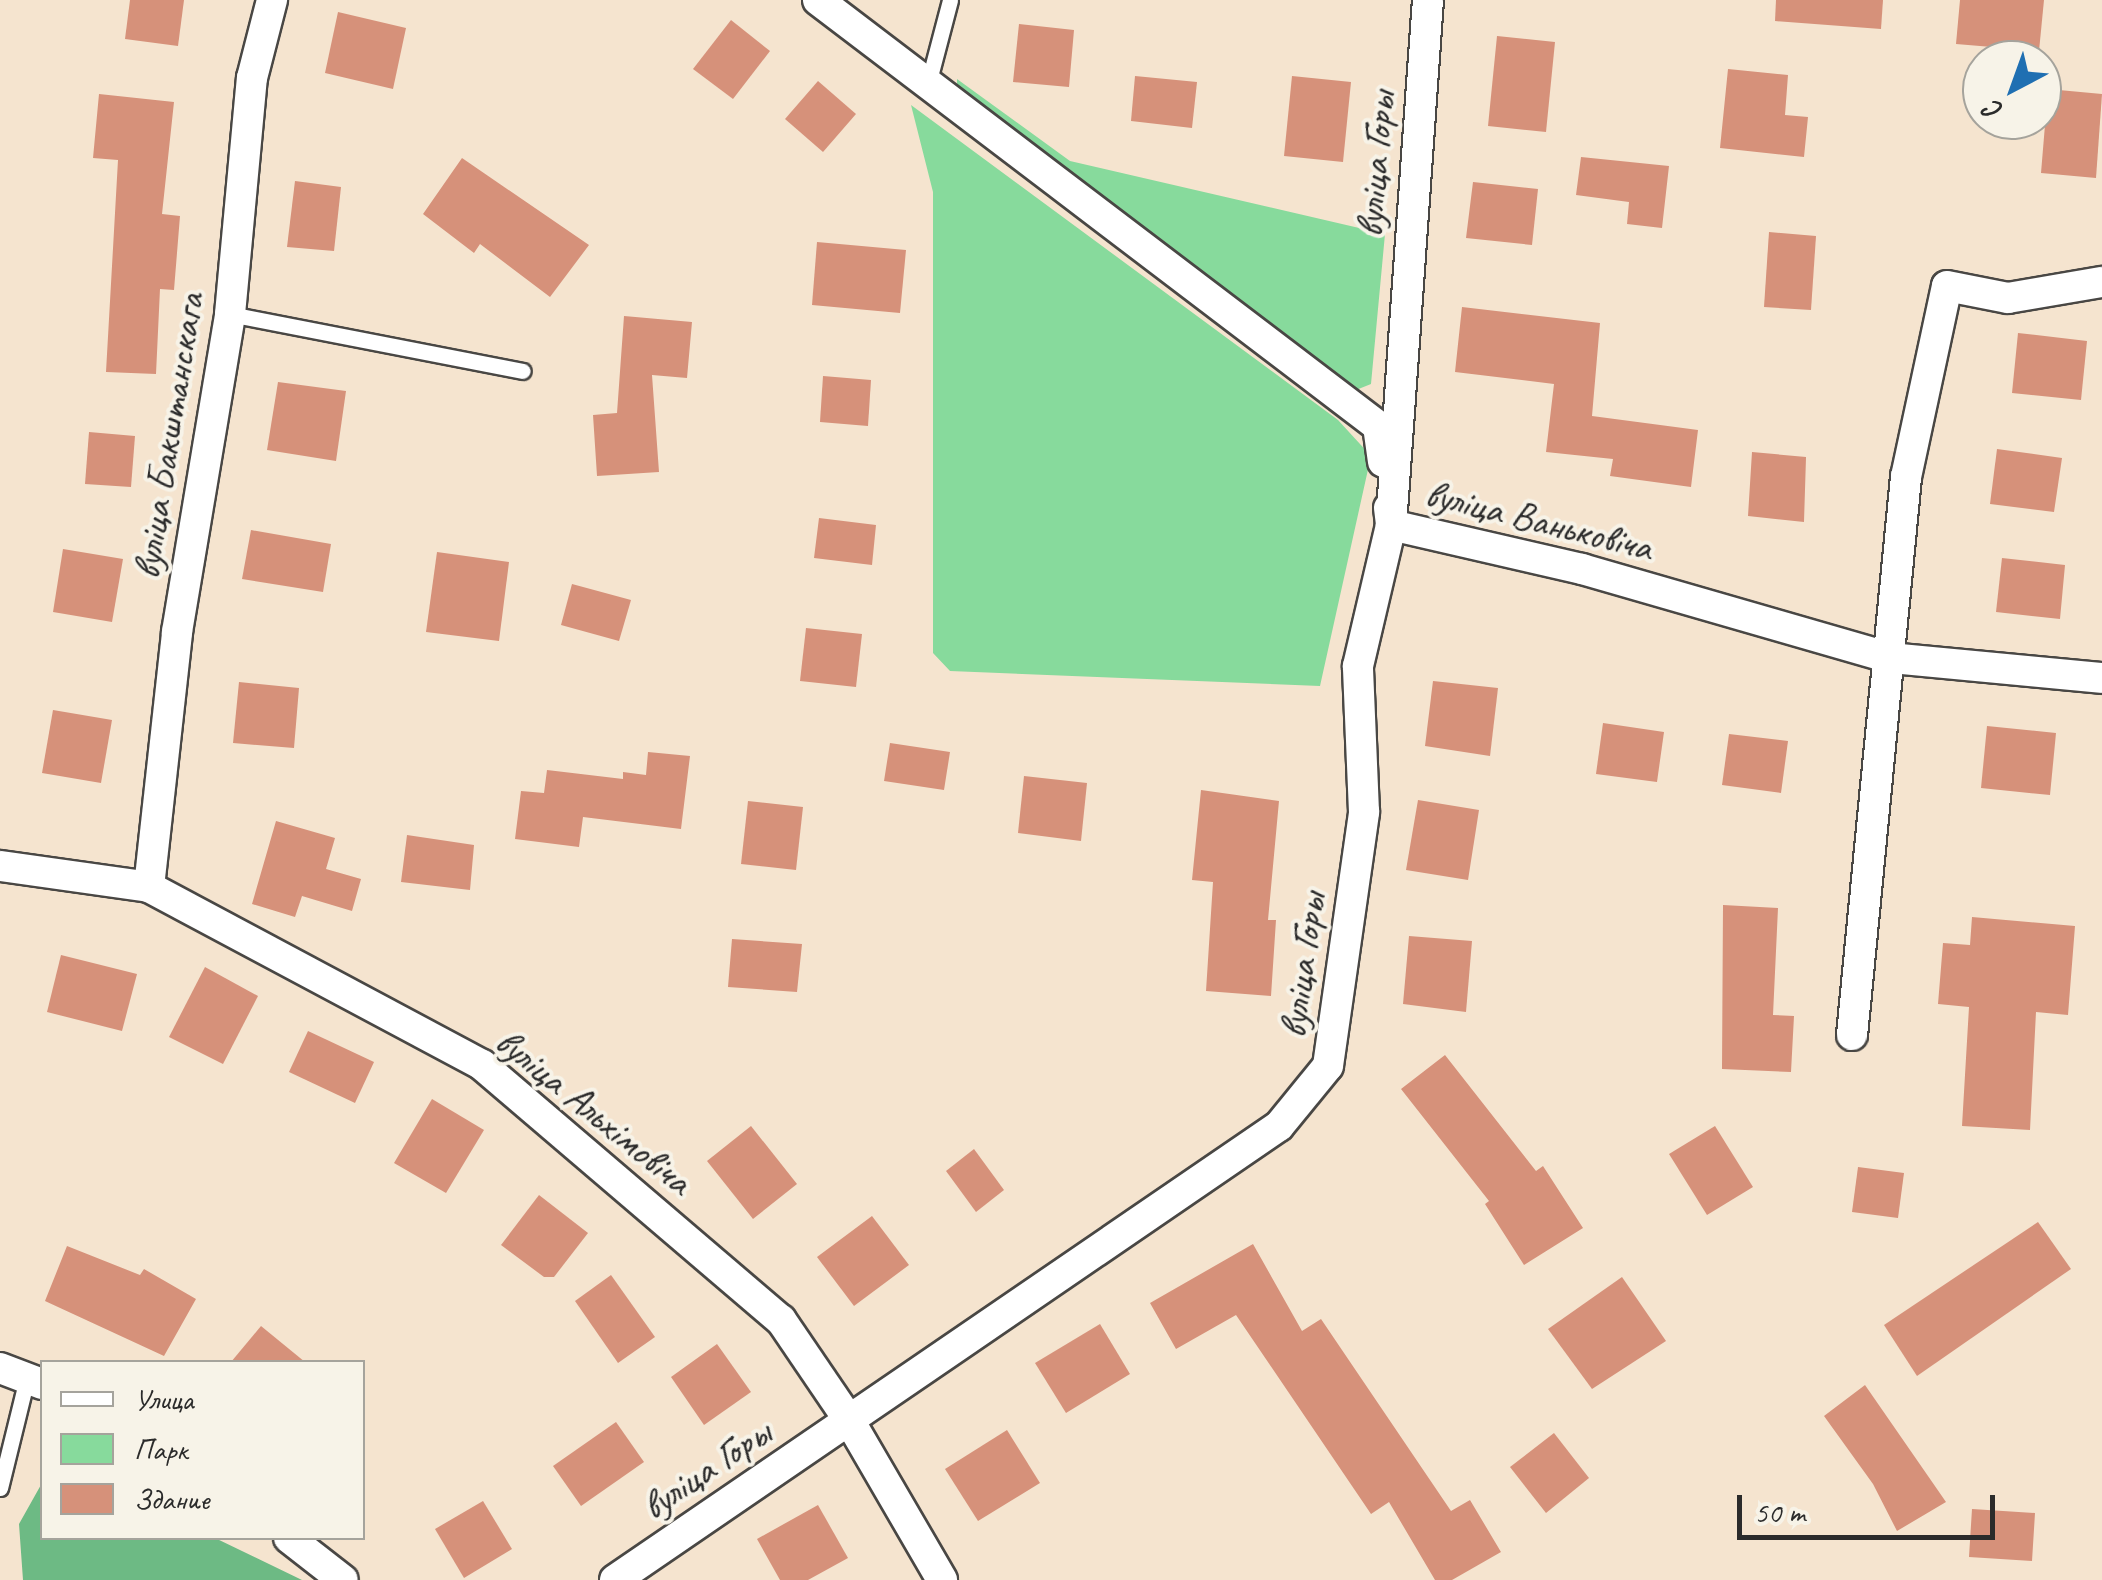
<!DOCTYPE html>
<meta charset="utf-8">
<style>
body{margin:0}
#map{position:relative;width:2102px;height:1580px;overflow:hidden;background:#f5e4cf;font-family:Caveat,sans-serif}
div>[style]{position:absolute}
.green>*{inset:0;background:#87da9c}
.forest>*{inset:0;background:#6dba84}
.building>*{inset:0;background:#d6917a}
.roads{filter:drop-shadow(2px 0 #494744) drop-shadow(-2px 0 #494744) drop-shadow(0 2px #494744) drop-shadow(0 -2px #494744)}
.service>*{height:15px;margin:-7.5px;padding:0 7.5px;transform-origin:7.5px;border-radius:7.5px;background:#fff}
.minor>*{height:30px;margin:-15px;padding:0 15px;transform-origin:15px;border-radius:15px;background:#fff}
span{translate:-50% -50%;white-space:nowrap;text-align:center;line-height:1.15;-webkit-text-stroke:8px #f7f3e8;paint-order:stroke}
.street-label{font-size:40px;color:#2b2b2b}
.legend{position:absolute;left:40px;top:1360px;width:325px;height:180px;box-sizing:border-box;background:#f7f3e8;border:2px solid #a5a39c;margin:0;padding:12px 18px;list-style:none;font-size:30px;color:#2b2b2b}
.legend li{display:flex;align-items:center;gap:20px;height:50px}
.legend b{width:50px;border:2px solid #a5a39c}
.north{position:absolute;left:1962px;top:40px;width:100px;height:100px;box-sizing:border-box;background:#f7f3e8;border:2px solid #a5a39c;border-radius:50%;rotate:221deg;font-size:28px;font-weight:700;line-height:40px;text-align:center;color:#2b2b2b}
.north::after{content:'';display:block;margin:auto;width:35px;height:45px;background:#1f6fb2;clip-path:polygon(50% 0,100% 100%,50% 72%,0 100%)}
.scale{position:absolute;left:1737px;top:1495px;width:258px;height:45px;box-sizing:border-box;border:5px solid #2b2b2b;border-top:0;padding-left:12px;font-size:30px;line-height:35px;white-space:nowrap;color:#2b2b2b;-webkit-text-stroke:8px #f7f3e8;paint-order:stroke}
</style>
<div id="map">
<div class="green">
<div style="clip-path:polygon(957px 79px,1070px 161px,1385px 234px,1371px 384px,1356px 390px,957px 94px)"></div>
<div style="clip-path:polygon(911px 105px,1338px 420px,1371px 456px,1320px 686px,950px 671px,933px 653px,933px 192px)"></div>
</div>
<div class="forest">
<div style="clip-path:polygon(42px 1483px,42px 1538px,215px 1538px,302px 1580px,23px 1580px,19px 1524px)"></div>
</div>
<div class="building">
<div style="clip-path:polygon(130px 0,184px 0,178px 46px,125px 39px)"></div>
<div style="clip-path:polygon(1776px 0,1883px 0,1881px 29px,1775px 21px)"></div>
<div style="clip-path:polygon(1960px 0,2044px 0,2039px 51px,1956px 44px)"></div>
<div style="clip-path:polygon(338px 12px,406px 28px,393px 89px,325px 73px)"></div>
<div style="clip-path:polygon(731px 20px,770px 51px,733px 99px,693px 69px)"></div>
<div style="clip-path:polygon(1019px 24px,1074px 30px,1069px 87px,1013px 82px)"></div>
<div style="clip-path:polygon(1497px 36px,1555px 42px,1546px 132px,1488px 126px)"></div>
<div style="clip-path:polygon(1728px 69px,1788px 75px,1785px 115px,1808px 117px,1804px 157px,1720px 148px)"></div>
<div style="clip-path:polygon(1135px 76px,1197px 82px,1192px 128px,1131px 121px)"></div>
<div style="clip-path:polygon(1292px 76px,1351px 82px,1343px 162px,1284px 156px)"></div>
<div style="clip-path:polygon(818px 81px,856px 114px,823px 152px,785px 119px)"></div>
<div style="clip-path:polygon(2048px 89px,2102px 94px,2096px 178px,2041px 173px)"></div>
<div style="clip-path:polygon(99px 94px,174px 102px,162px 214px,180px 216px,174px 290px,160px 289px,156px 374px,106px 372px,118px 160px,93px 158px)"></div>
<div style="clip-path:polygon(1581px 157px,1669px 166px,1662px 228px,1627px 224px,1629px 202px,1576px 195px)"></div>
<div style="clip-path:polygon(462px 158px,589px 245px,550px 297px,480px 244px,474px 253px,423px 214px)"></div>
<div style="clip-path:polygon(295px 181px,341px 187px,334px 251px,287px 247px)"></div>
<div style="clip-path:polygon(1473px 182px,1538px 189px,1532px 245px,1466px 238px)"></div>
<div style="clip-path:polygon(1769px 232px,1816px 236px,1811px 310px,1764px 307px)"></div>
<div style="clip-path:polygon(817px 242px,906px 250px,900px 313px,812px 305px)"></div>
<div style="clip-path:polygon(1462px 307px,1600px 323px,1592px 416px,1698px 430px,1691px 487px,1610px 476px,1613px 459px,1546px 452px,1554px 384px,1455px 372px)"></div>
<div style="clip-path:polygon(624px 316px,692px 322px,687px 378px,652px 375px,659px 472px,597px 476px,593px 415px,617px 413px)"></div>
<div style="clip-path:polygon(2018px 333px,2087px 341px,2081px 400px,2012px 393px)"></div>
<div style="clip-path:polygon(823px 376px,871px 380px,868px 426px,820px 422px)"></div>
<div style="clip-path:polygon(278px 382px,346px 391px,336px 461px,267px 450px)"></div>
<div style="clip-path:polygon(89px 432px,135px 436px,131px 487px,85px 484px)"></div>
<div style="clip-path:polygon(1997px 449px,2062px 458px,2054px 512px,1990px 504px)"></div>
<div style="clip-path:polygon(1752px 452px,1806px 457px,1804px 522px,1748px 516px)"></div>
<div style="clip-path:polygon(819px 518px,876px 525px,872px 565px,814px 558px)"></div>
<div style="clip-path:polygon(251px 530px,331px 544px,323px 592px,242px 579px)"></div>
<div style="clip-path:polygon(63px 549px,123px 559px,112px 622px,53px 612px)"></div>
<div style="clip-path:polygon(437px 552px,509px 562px,499px 641px,426px 632px)"></div>
<div style="clip-path:polygon(2002px 558px,2065px 565px,2060px 619px,1996px 612px)"></div>
<div style="clip-path:polygon(572px 584px,631px 600px,619px 641px,561px 625px)"></div>
<div style="clip-path:polygon(806px 628px,862px 634px,856px 687px,800px 681px)"></div>
<div style="clip-path:polygon(1433px 681px,1498px 688px,1490px 756px,1425px 746px)"></div>
<div style="clip-path:polygon(239px 682px,299px 688px,294px 748px,233px 743px)"></div>
<div style="clip-path:polygon(53px 710px,112px 720px,101px 783px,42px 773px)"></div>
<div style="clip-path:polygon(1603px 723px,1664px 732px,1657px 782px,1596px 774px)"></div>
<div style="clip-path:polygon(1987px 726px,2056px 733px,2050px 795px,1981px 788px)"></div>
<div style="clip-path:polygon(1729px 734px,1788px 741px,1781px 793px,1722px 785px)"></div>
<div style="clip-path:polygon(890px 743px,950px 752px,944px 790px,884px 781px)"></div>
<div style="clip-path:polygon(648px 752px,690px 756px,681px 829px,583px 817px,579px 847px,515px 839px,521px 791px,544px 793px,547px 770px,623px 779px,623px 772px,646px 775px)"></div>
<div style="clip-path:polygon(1024px 776px,1087px 783px,1081px 841px,1018px 833px)"></div>
<div style="clip-path:polygon(1201px 790px,1279px 801px,1268px 920px,1276px 920px,1271px 996px,1206px 991px,1213px 882px,1192px 880px)"></div>
<div style="clip-path:polygon(1418px 800px,1479px 810px,1468px 880px,1406px 870px)"></div>
<div style="clip-path:polygon(748px 801px,803px 807px,796px 870px,741px 864px)"></div>
<div style="clip-path:polygon(276px 821px,335px 838px,326px 869px,361px 879px,352px 911px,302px 896px,295px 917px,252px 904px)"></div>
<div style="clip-path:polygon(407px 835px,474px 845px,470px 890px,401px 882px)"></div>
<div style="clip-path:polygon(1723px 905px,1778px 908px,1773px 1015px,1794px 1016px,1791px 1072px,1722px 1069px)"></div>
<div style="clip-path:polygon(1972px 917px,2075px 926px,2068px 1015px,2036px 1012px,2030px 1130px,1962px 1126px,1969px 1007px,1938px 1004px,1943px 943px,1970px 945px)"></div>
<div style="clip-path:polygon(1409px 936px,1472px 941px,1466px 1012px,1403px 1004px)"></div>
<div style="clip-path:polygon(732px 939px,802px 944px,797px 992px,728px 987px)"></div>
<div style="clip-path:polygon(61px 955px,137px 974px,122px 1031px,47px 1012px)"></div>
<div style="clip-path:polygon(205px 967px,258px 996px,223px 1064px,169px 1037px)"></div>
<div style="clip-path:polygon(308px 1031px,374px 1062px,355px 1103px,289px 1072px)"></div>
<div style="clip-path:polygon(1445px 1055px,1536px 1171px,1543px 1166px,1583px 1228px,1524px 1265px,1485px 1204px,1489px 1201px,1401px 1089px)"></div>
<div style="clip-path:polygon(432px 1099px,484px 1130px,446px 1193px,394px 1163px)"></div>
<div style="clip-path:polygon(751px 1126px,797px 1184px,753px 1219px,707px 1161px)"></div>
<div style="clip-path:polygon(1715px 1126px,1753px 1187px,1707px 1215px,1669px 1154px)"></div>
<div style="clip-path:polygon(974px 1149px,1004px 1190px,976px 1212px,946px 1171px)"></div>
<div style="clip-path:polygon(1858px 1167px,1904px 1173px,1898px 1218px,1852px 1212px)"></div>
<div style="clip-path:polygon(539px 1195px,588px 1233px,554px 1277px,544px 1277px,501px 1245px)"></div>
<div style="clip-path:polygon(872px 1216px,909px 1265px,854px 1306px,817px 1257px)"></div>
<div style="clip-path:polygon(2038px 1222px,2071px 1269px,1917px 1376px,1884px 1325px)"></div>
<div style="clip-path:polygon(1253px 1244px,1302px 1331px,1321px 1319px,1451px 1511px,1470px 1500px,1501px 1552px,1452px 1580px,1435px 1580px,1389px 1502px,1371px 1514px,1236px 1315px,1176px 1349px,1150px 1303px)"></div>
<div style="clip-path:polygon(67px 1246px,140px 1275px,144px 1269px,196px 1299px,164px 1356px,45px 1301px)"></div>
<div style="clip-path:polygon(611px 1275px,655px 1337px,618px 1363px,575px 1301px)"></div>
<div style="clip-path:polygon(1622px 1277px,1666px 1341px,1592px 1389px,1548px 1329px)"></div>
<div style="clip-path:polygon(1100px 1324px,1130px 1374px,1066px 1413px,1035px 1363px)"></div>
<div style="clip-path:polygon(261px 1326px,305px 1362px,231px 1362px)"></div>
<div style="clip-path:polygon(717px 1344px,751px 1392px,704px 1425px,671px 1377px)"></div>
<div style="clip-path:polygon(1865px 1385px,1946px 1502px,1897px 1531px,1873px 1484px,1824px 1416px)"></div>
<div style="clip-path:polygon(616px 1422px,644px 1462px,581px 1506px,553px 1466px)"></div>
<div style="clip-path:polygon(1007px 1430px,1040px 1483px,978px 1521px,945px 1469px)"></div>
<div style="clip-path:polygon(1554px 1433px,1589px 1478px,1546px 1513px,1510px 1467px)"></div>
<div style="clip-path:polygon(483px 1501px,512px 1549px,464px 1578px,435px 1529px)"></div>
<div style="clip-path:polygon(818px 1505px,848px 1558px,808px 1580px,780px 1580px,757px 1539px)"></div>
<div style="clip-path:polygon(1972px 1509px,2035px 1513px,2032px 1561px,1969px 1557px)"></div>
</div>
<div class="roads">
<div class="service">
<div style="left:928px;top:84px;width:87px;rotate:-75.3deg"></div>
<div style="left:230px;top:314px;width:298px;rotate:11deg"></div>
<div style="left:0;top:1488px;width:113px;rotate:-76.2deg"></div>
</div>
<div class="minor">
<div style="left:818px;top:0;width:704px;rotate:37.26deg"></div>
<div style="left:1378px;top:426px;width:36px;rotate:82deg"></div>
<div style="left:1389px;top:508px;width:17px;rotate:83deg"></div>
<div style="left:1391px;top:525px;width:196px;rotate:13deg"></div>
<div style="left:1582px;top:569px;width:322px;rotate:16.1deg"></div>
<div style="left:1891px;top:658px;width:212px;rotate:5.4deg"></div>
<div style="left:0;top:866px;width:150px;rotate:8deg"></div>
<div style="left:149px;top:887px;width:378px;rotate:28.1deg"></div>
<div style="left:482px;top:1065px;width:393px;rotate:40.5deg"></div>
<div style="left:781px;top:1320px;width:121px;rotate:55.8deg"></div>
<div style="left:849px;top:1420px;width:185px;rotate:59.8deg"></div>
<div style="left:149px;top:887px;width:257px;rotate:-83.7deg"></div>
<div style="left:177px;top:632px;width:322px;rotate:-80.5deg"></div>
<div style="left:230px;top:314px;width:237px;rotate:-84.7deg"></div>
<div style="left:252px;top:78px;width:81px;rotate:-75.6deg"></div>
<div style="left:1852px;top:1035px;width:561px;rotate:-84.47deg"></div>
<div style="left:1906px;top:477px;width:195px;rotate:-77.9deg"></div>
<div style="left:1947px;top:286px;width:62px;rotate:11.1deg"></div>
<div style="left:2008px;top:298px;width:95px;rotate:-9.7deg"></div>
<div style="left:0;top:1368px;width:45px;rotate:20.9deg"></div>
<div style="left:289px;top:1538px;width:68px;rotate:37.9deg"></div>
<div style="left:615px;top:1580px;width:804px;rotate:-34.36deg"></div>
<div style="left:1279px;top:1126px;width:77px;rotate:-50.8deg"></div>
<div style="left:1328px;top:1066px;width:257px;rotate:-81.9deg"></div>
<div style="left:1364px;top:812px;width:146px;rotate:-92.4deg"></div>
<div style="left:1358px;top:666px;width:145px;rotate:-76.8deg"></div>
<div style="left:1391px;top:525px;width:526px;rotate:-85.97deg"></div>
</div>
</div>
<div class="street-label">
<span style="left:1375px;top:164px;rotate:-85deg">вуліца Горы</span>
<span style="left:168px;top:436px;rotate:-81deg">вуліца Бакштанскага</span>
<span style="left:1539px;top:520px;rotate:14deg">вуліца Ваньковіча</span>
<span style="left:1302px;top:965px;rotate:-82deg">вуліца Горы</span>
<span style="left:594px;top:1111px;rotate:39deg">вуліца Альхімовіча</span>
<span style="left:706px;top:1469px;rotate:-34deg">вуліца Горы</span>
</div>
<ul class="legend">
<li><b style="height:12px;background:#fff"></b>Улица</li>
<li><b style="height:28px;background:#87da9c"></b>Парк</li>
<li><b style="height:28px;background:#d6917a"></b>Здание</li>
</ul>
<div class="north">С</div>
<div class="scale">50 m</div>
</div>
